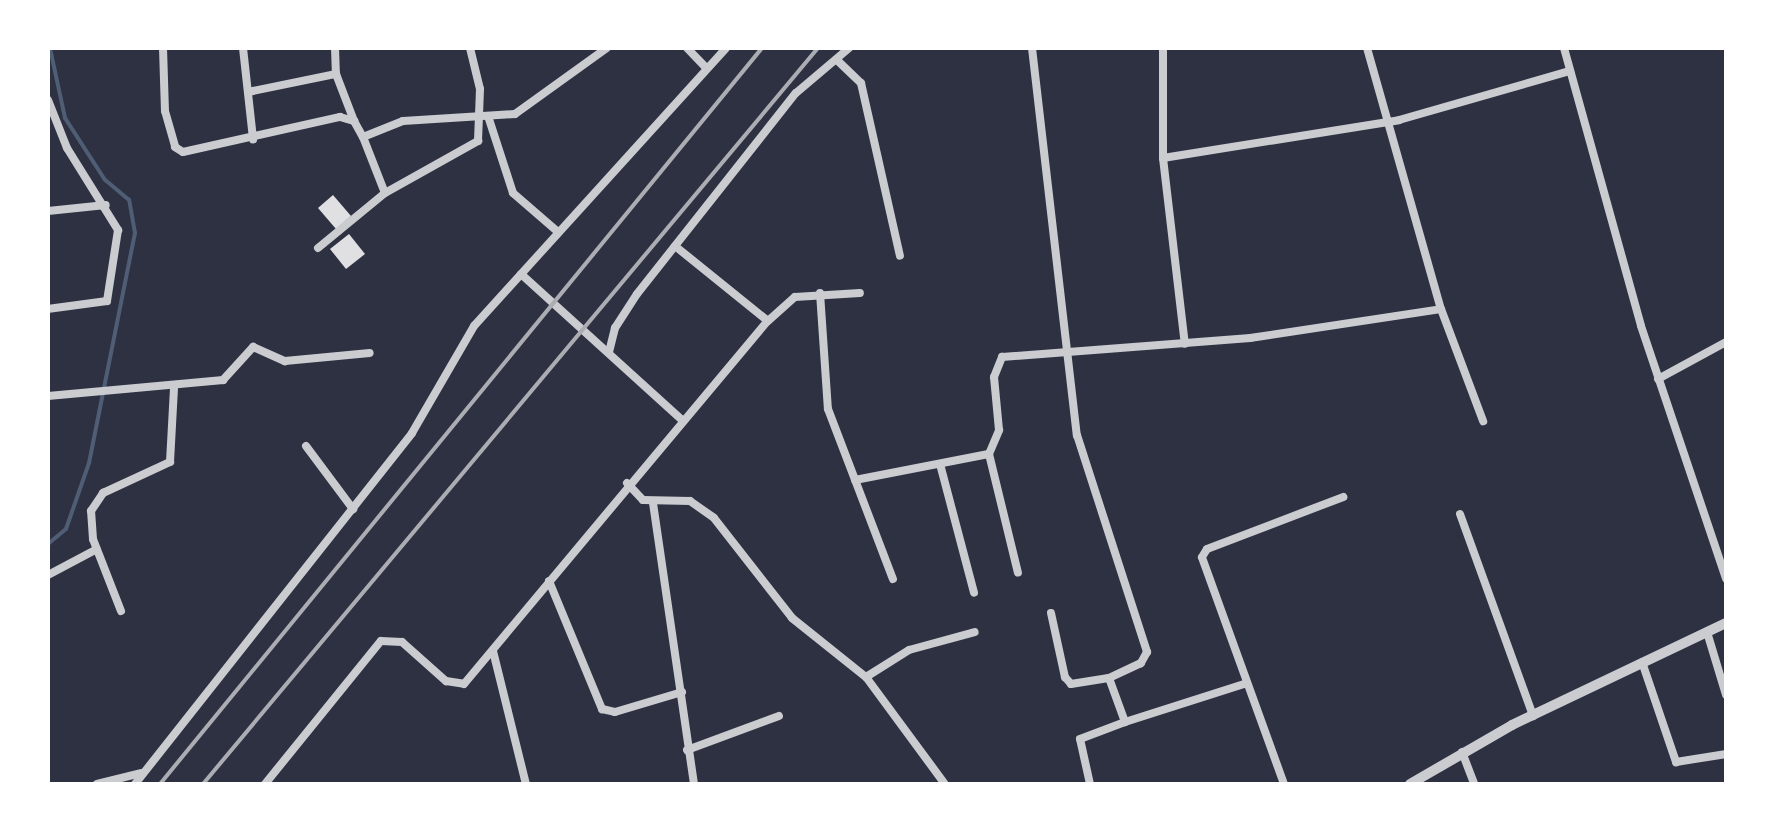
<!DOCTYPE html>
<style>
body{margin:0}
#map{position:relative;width:1774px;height:832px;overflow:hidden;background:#2d3142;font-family:Arial,sans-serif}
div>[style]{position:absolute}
.stream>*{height:4px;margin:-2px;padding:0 2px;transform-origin:2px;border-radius:2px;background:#4f5d75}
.building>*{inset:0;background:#e0e0e3}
.minor>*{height:8px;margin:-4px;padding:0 4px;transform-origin:4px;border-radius:4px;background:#caccd0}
.tertiary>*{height:10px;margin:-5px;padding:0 5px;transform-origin:5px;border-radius:5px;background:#caccd0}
.rail>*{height:4px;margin:-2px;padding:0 2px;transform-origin:2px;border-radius:2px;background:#abadb3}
span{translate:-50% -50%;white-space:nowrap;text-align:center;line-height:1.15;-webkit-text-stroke:10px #fff;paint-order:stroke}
.frame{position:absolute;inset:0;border:50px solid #fff;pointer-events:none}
</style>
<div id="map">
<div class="stream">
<div style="left:48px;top:544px;width:23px;rotate:-40deg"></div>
<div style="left:66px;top:529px;width:70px;rotate:-70.8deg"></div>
<div style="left:89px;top:463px;width:235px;rotate:-78.7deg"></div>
<div style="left:135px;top:233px;width:34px;rotate:-100deg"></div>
<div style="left:129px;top:200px;width:31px;rotate:-140deg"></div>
<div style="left:105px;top:180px;width:74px;rotate:-122.8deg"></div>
<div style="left:65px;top:118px;width:72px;rotate:-102.1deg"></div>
</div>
<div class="building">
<div style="clip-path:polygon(333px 195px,351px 216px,336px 229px,318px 208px)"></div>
<div style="clip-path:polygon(349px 234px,365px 254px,346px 269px,330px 249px)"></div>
</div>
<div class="minor">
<div style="left:163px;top:48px;width:63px;rotate:88.2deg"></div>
<div style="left:165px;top:111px;width:37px;rotate:74deg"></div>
<div style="left:175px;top:147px;width:9px;rotate:32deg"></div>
<div style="left:183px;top:152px;width:161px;rotate:-12.6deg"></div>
<div style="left:340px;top:117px;width:15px;rotate:16deg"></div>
<div style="left:354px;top:121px;width:18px;rotate:61deg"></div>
<div style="left:363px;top:137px;width:43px;rotate:-21.8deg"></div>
<div style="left:403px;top:121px;width:112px;rotate:-3.6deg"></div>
<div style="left:515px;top:114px;width:113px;rotate:-35.7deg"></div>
<div style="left:243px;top:48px;width:92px;rotate:83.7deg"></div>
<div style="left:335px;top:48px;width:26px;rotate:88deg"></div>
<div style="left:687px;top:48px;width:28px;rotate:46deg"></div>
<div style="left:1032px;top:48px;width:390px;rotate:83.4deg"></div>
<div style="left:1077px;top:435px;width:228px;rotate:72.1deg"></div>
<div style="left:1147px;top:652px;width:13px;rotate:119deg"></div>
<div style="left:1141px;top:663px;width:35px;rotate:155deg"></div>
<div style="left:1163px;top:48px;width:110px;rotate:90deg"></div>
<div style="left:1163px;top:158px;width:239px;rotate:-9.1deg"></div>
<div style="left:1399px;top:120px;width:178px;rotate:-16deg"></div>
<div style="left:1367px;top:48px;width:271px;rotate:74.2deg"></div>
<div style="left:1441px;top:309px;width:120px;rotate:69.4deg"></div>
<div style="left:1564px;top:48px;width:288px;rotate:74.5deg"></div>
<div style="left:1641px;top:326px;width:267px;rotate:71.4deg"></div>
<div style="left:838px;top:61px;width:32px;rotate:44deg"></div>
<div style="left:861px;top:83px;width:177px;rotate:77.3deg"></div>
<div style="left:248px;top:92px;width:90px;rotate:-11.6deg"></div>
<div style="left:336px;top:74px;width:50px;rotate:69deg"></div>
<div style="left:48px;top:100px;width:52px;rotate:68.4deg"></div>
<div style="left:67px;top:148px;width:97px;rotate:58.1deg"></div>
<div style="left:118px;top:230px;width:72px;rotate:98.8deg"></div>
<div style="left:107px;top:301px;width:60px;rotate:172.3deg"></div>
<div style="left:488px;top:116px;width:81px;rotate:72deg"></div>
<div style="left:513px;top:193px;width:60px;rotate:40.9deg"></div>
<div style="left:363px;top:137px;width:60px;rotate:68.6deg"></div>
<div style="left:1163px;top:158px;width:187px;rotate:83.3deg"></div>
<div style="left:48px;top:211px;width:58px;rotate:-5.9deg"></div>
<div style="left:675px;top:246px;width:119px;rotate:38.9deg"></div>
<div style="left:318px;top:248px;width:87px;rotate:-39.4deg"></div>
<div style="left:385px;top:193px;width:107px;rotate:-29.2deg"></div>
<div style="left:478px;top:141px;width:52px;rotate:-87.8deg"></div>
<div style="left:480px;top:89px;width:42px;rotate:-103.7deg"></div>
<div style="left:521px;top:274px;width:217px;rotate:42.2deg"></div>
<div style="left:820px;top:293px;width:116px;rotate:86.1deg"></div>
<div style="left:828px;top:409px;width:182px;rotate:69.1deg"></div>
<div style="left:609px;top:352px;width:25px;rotate:-76deg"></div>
<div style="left:615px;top:328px;width:40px;rotate:-57.1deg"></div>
<div style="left:637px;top:294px;width:256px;rotate:-51.7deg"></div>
<div style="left:796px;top:93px;width:70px;rotate:-40.3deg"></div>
<div style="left:1658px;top:379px;width:77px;rotate:-28.6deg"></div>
<div style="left:48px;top:396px;width:176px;rotate:-5.2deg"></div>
<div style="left:223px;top:380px;width:45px;rotate:-47.7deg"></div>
<div style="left:253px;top:347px;width:35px;rotate:24deg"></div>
<div style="left:285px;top:361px;width:85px;rotate:-5.4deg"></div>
<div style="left:306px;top:446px;width:79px;rotate:53.3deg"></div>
<div style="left:989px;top:454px;width:26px;rotate:-67deg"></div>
<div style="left:999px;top:430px;width:53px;rotate:-95.4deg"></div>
<div style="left:994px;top:377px;width:22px;rotate:-68deg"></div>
<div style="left:1002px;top:357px;width:249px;rotate:-4.4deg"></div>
<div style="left:1250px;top:338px;width:193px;rotate:-8.6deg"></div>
<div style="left:940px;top:464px;width:133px;rotate:75.2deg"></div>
<div style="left:855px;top:480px;width:136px;rotate:-11deg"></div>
<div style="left:989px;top:454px;width:122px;rotate:76.3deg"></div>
<div style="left:627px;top:483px;width:23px;rotate:47deg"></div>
<div style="left:643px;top:500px;width:47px;rotate:1.2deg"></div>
<div style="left:690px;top:501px;width:29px;rotate:35deg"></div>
<div style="left:714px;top:518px;width:127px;rotate:52deg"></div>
<div style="left:792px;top:618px;width:95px;rotate:38.6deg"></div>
<div style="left:866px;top:677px;width:133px;rotate:53.6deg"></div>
<div style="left:653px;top:503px;width:284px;rotate:81.7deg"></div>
<div style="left:1460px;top:514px;width:215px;rotate:70.1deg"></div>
<div style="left:48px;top:575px;width:55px;rotate:-28deg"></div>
<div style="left:549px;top:581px;width:139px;rotate:67.5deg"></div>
<div style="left:602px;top:709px;width:13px;rotate:13deg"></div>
<div style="left:615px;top:712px;width:70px;rotate:-16.6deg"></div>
<div style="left:121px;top:611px;width:77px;rotate:-111.3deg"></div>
<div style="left:93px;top:539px;width:28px;rotate:-94deg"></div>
<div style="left:91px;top:511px;width:22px;rotate:-56deg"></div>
<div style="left:103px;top:493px;width:74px;rotate:-24.8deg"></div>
<div style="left:170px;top:462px;width:75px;rotate:-86.9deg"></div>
<div style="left:1051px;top:613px;width:66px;rotate:77.7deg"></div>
<div style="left:1065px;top:677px;width:9px;rotate:49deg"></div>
<div style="left:1071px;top:684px;width:38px;rotate:-9deg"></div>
<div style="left:1109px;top:678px;width:47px;rotate:70deg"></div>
<div style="left:1125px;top:722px;width:125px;rotate:-17.7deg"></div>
<div style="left:1707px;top:632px;width:66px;rotate:73.2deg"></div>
<div style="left:493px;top:651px;width:137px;rotate:76.1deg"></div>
<div style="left:1642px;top:662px;width:106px;rotate:71.2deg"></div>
<div style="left:1676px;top:762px;width:51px;rotate:-9.1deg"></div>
<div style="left:866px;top:677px;width:51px;rotate:-32.1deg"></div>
<div style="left:909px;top:650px;width:68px;rotate:-15.3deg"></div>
<div style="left:687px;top:750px;width:98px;rotate:-20.3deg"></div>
<div style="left:1462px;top:752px;width:34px;rotate:69deg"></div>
<div style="left:97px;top:784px;width:45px;rotate:-14deg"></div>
<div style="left:135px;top:784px;width:447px;rotate:-51.7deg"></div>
<div style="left:412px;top:433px;width:124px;rotate:-59.9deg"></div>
<div style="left:474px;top:326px;width:375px;rotate:-47.8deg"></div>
<div style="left:265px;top:784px;width:184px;rotate:-51deg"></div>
<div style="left:381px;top:641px;width:21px;rotate:3deg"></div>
<div style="left:402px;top:642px;width:59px;rotate:41.6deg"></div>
<div style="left:446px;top:681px;width:18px;rotate:9deg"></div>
<div style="left:464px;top:684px;width:473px;rotate:-50.1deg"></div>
<div style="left:768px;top:321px;width:36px;rotate:-42deg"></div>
<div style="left:795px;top:297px;width:65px;rotate:-3.5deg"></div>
<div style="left:1090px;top:784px;width:46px;rotate:-102.5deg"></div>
<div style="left:1080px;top:739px;width:48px;rotate:-20.7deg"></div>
<div style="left:1284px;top:784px;width:241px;rotate:-109.9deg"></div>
<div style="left:1202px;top:557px;width:9px;rotate:-58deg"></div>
<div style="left:1207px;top:549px;width:146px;rotate:-20.9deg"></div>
</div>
<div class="tertiary">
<div style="left:1410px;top:784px;width:118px;rotate:-30deg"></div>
<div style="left:1512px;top:725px;width:237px;rotate:-25.5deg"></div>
</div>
<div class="rail">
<div style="left:160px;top:784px;width:951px;rotate:-50.72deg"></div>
<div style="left:203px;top:784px;width:959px;rotate:-50.12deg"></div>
</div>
<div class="frame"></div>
</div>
